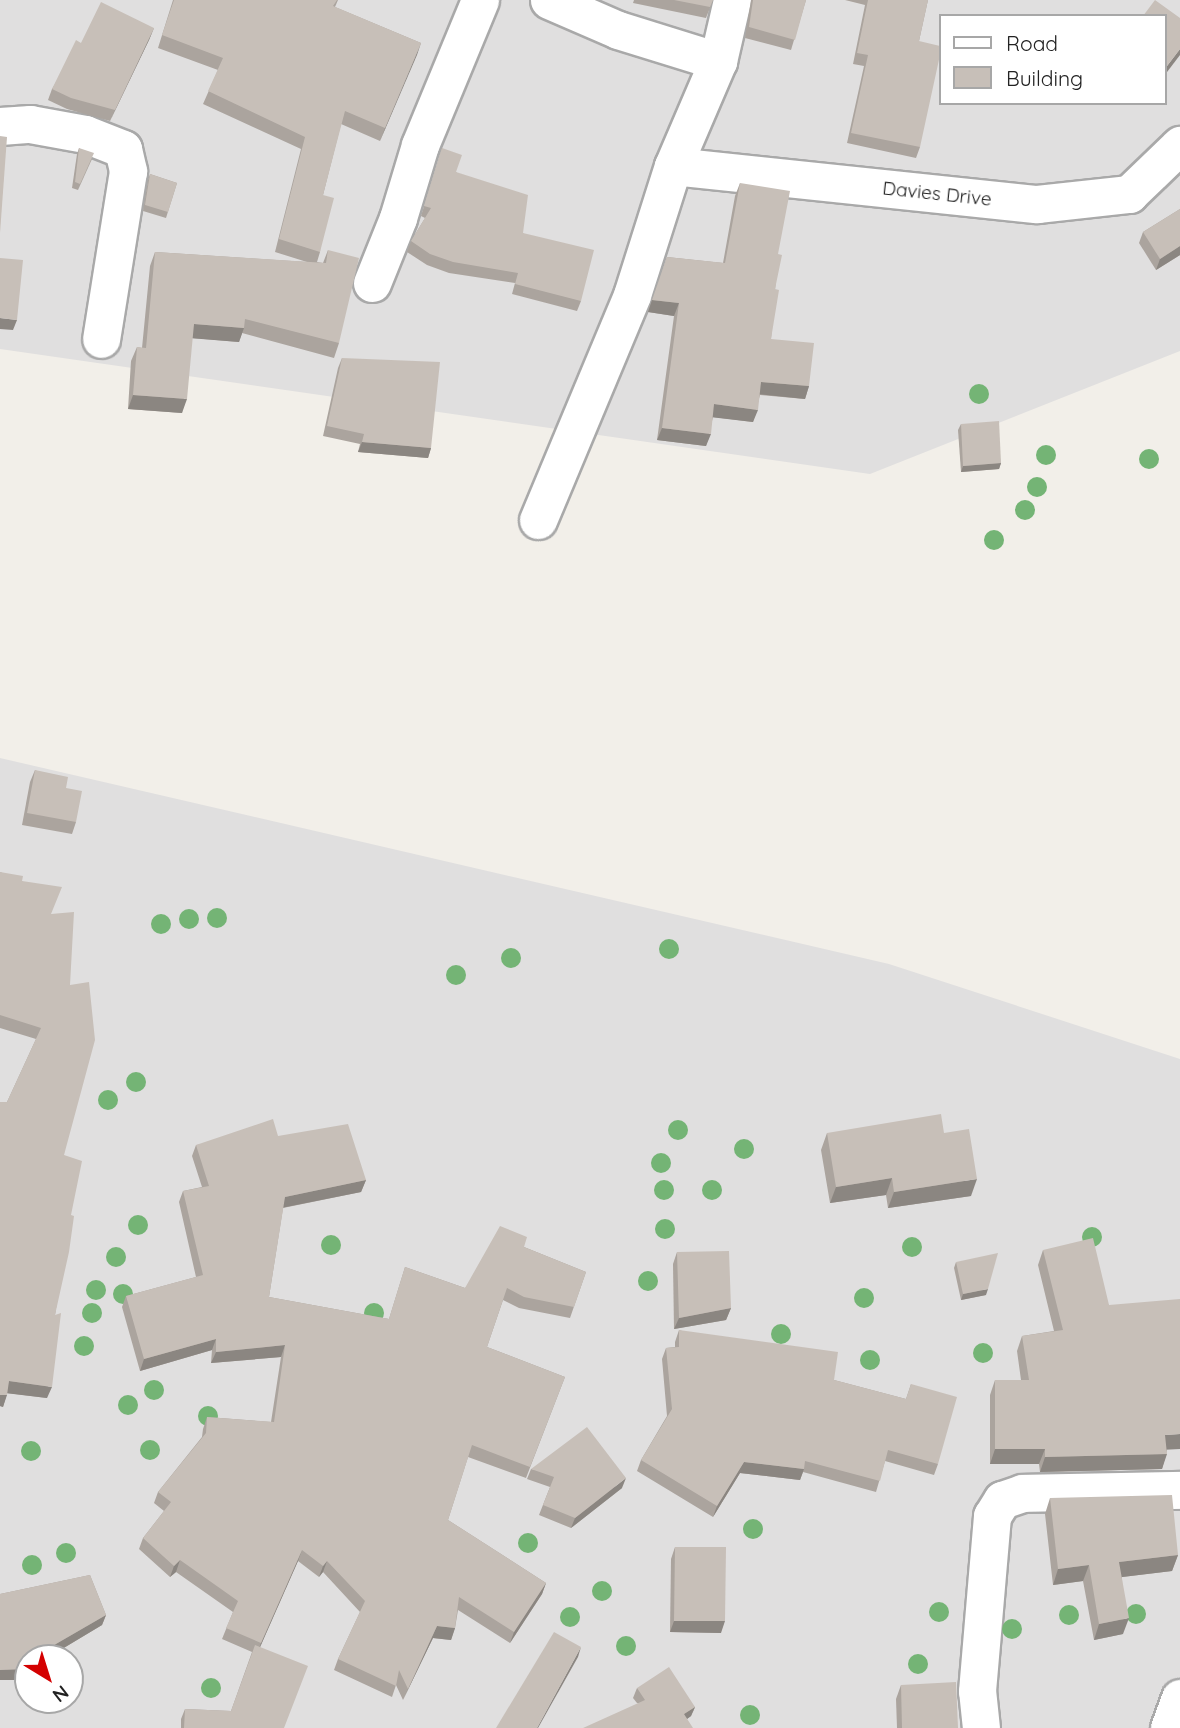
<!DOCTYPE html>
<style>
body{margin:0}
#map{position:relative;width:1180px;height:1728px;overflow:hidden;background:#f2efe9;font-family:Quicksand,sans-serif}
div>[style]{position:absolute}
.residential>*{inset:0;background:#e0dfdf}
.roads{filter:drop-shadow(2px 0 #a9a9a9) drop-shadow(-2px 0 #a9a9a9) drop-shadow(0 2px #a9a9a9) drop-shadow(0 -2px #a9a9a9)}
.minor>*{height:37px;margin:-18.5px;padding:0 18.5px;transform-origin:18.5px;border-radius:18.5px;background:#fff}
.trees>*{width:20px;height:20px;margin:-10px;border-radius:50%;background:#74b475}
.wall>*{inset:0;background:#aba49e}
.shaded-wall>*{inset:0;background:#8b8681}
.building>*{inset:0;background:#c7bfb8}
span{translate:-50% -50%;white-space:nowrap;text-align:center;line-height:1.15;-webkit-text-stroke:5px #fff;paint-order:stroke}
.street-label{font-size:19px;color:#222}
.legend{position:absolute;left:939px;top:14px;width:228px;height:91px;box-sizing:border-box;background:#fff;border:2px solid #a7a7a7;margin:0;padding:9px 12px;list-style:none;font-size:21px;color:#222}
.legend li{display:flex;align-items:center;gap:14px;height:35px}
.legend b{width:35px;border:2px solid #a7a7a7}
.north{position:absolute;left:14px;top:1644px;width:70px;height:70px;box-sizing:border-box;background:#fff;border:2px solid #a7a7a7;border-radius:50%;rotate:142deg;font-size:19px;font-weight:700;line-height:28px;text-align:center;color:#222}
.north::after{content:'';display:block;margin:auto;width:24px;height:32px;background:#d40000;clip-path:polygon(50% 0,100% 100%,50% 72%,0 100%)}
</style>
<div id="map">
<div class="residential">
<div style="clip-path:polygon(evenodd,0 0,1180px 0,1180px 351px,870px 474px,0 349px,0 0,940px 16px,1164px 16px,1164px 103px,940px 103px,940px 16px)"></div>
<div style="clip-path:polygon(evenodd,0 758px,889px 964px,1180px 1059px,1180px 1728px,0 1728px,0 758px,28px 1658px,70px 1658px,70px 1700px,28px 1700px,28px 1658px)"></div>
</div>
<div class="roads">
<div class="minor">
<div style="left:549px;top:0;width:75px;rotate:23.5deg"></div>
<div style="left:618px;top:30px;width:105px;rotate:17.2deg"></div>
<div style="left:0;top:126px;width:30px;rotate:-4deg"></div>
<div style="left:30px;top:124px;width:56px;rotate:10.3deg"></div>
<div style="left:85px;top:134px;width:41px;rotate:21.5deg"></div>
<div style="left:123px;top:149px;width:23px;rotate:77deg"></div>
<div style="left:128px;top:171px;width:170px;rotate:99.1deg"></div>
<div style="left:673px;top:166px;width:366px;rotate:6deg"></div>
<div style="left:1037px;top:204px;width:93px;rotate:-6.2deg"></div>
<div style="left:1129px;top:194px;width:71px;rotate:-43.9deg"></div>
<div style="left:372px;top:283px;width:70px;rotate:-68.2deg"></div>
<div style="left:398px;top:218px;width:76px;rotate:-73.2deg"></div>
<div style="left:420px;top:145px;width:157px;rotate:-67.5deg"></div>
<div style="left:538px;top:520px;width:244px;rotate:-67.3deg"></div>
<div style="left:632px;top:295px;width:135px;rotate:-72.4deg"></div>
<div style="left:673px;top:166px;width:114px;rotate:-66.8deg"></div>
<div style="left:718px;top:61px;width:63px;rotate:-77.1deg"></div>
<div style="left:981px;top:1728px;width:37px;rotate:-96deg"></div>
<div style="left:977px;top:1691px;width:176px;rotate:-85.1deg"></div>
<div style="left:992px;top:1516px;width:19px;rotate:-58deg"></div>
<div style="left:1002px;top:1500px;width:21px;rotate:-19deg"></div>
<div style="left:1022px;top:1493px;width:158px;rotate:-1.1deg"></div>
<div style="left:1169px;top:1728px;width:32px;rotate:-70deg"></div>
</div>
</div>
<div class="trees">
<div style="left:979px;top:394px"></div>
<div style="left:1046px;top:455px"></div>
<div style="left:1149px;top:459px"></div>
<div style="left:1037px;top:487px"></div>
<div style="left:1025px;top:510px"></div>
<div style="left:994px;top:540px"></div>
<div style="left:217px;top:918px"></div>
<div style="left:189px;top:919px"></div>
<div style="left:161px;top:924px"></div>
<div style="left:669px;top:949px"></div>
<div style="left:511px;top:958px"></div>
<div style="left:456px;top:975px"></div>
<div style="left:136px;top:1082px"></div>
<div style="left:108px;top:1100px"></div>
<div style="left:678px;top:1130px"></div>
<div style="left:744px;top:1149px"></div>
<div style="left:661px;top:1163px"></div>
<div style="left:664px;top:1190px"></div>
<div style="left:712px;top:1190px"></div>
<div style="left:138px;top:1225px"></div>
<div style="left:665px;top:1229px"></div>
<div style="left:1092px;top:1237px"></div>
<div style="left:331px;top:1245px"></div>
<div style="left:912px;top:1247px"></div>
<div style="left:116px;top:1257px"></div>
<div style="left:648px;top:1281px"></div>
<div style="left:96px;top:1290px"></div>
<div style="left:123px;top:1294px"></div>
<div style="left:864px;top:1298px"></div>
<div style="left:92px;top:1313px"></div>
<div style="left:374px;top:1313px"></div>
<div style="left:781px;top:1334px"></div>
<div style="left:84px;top:1346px"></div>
<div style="left:983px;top:1353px"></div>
<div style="left:870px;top:1360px"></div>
<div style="left:154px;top:1390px"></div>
<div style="left:128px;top:1405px"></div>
<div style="left:208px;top:1416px"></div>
<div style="left:150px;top:1450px"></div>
<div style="left:31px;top:1451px"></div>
<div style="left:753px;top:1529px"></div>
<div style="left:528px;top:1543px"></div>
<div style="left:66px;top:1553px"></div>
<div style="left:32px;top:1565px"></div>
<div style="left:602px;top:1591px"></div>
<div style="left:939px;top:1612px"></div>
<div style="left:1136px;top:1614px"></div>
<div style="left:1069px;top:1615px"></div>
<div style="left:570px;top:1617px"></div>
<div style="left:1012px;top:1629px"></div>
<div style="left:626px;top:1646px"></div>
<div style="left:918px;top:1664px"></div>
<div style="left:211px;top:1688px"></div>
<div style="left:750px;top:1715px"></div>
</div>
<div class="wall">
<div style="clip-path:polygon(173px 0,338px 0,335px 7px,421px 43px,380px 141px,341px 124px,323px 195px,320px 252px,317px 262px,323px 263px,328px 250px,339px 343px,334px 358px,242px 333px,239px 342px,192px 338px,182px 413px,128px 409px,131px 361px,137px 347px,142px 348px,150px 266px,155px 252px,307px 262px,275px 252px,301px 149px,203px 104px,218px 70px,158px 48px)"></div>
<div style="clip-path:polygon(634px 0,713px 0,706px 18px,633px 3px)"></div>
<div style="clip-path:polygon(751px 0,806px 0,791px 50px,745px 38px)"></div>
<div style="clip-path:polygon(845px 0,928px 0,919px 41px,920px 147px,916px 158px,847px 143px,864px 66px,853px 64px,865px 5px)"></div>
<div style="clip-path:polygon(154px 28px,149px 40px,110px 121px,67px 109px,48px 100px,52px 89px,81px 43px)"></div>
<div style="clip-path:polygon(79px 148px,92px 159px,78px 190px,72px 188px,77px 154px)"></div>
<div style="clip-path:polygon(442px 148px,456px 172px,523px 233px,581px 301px,577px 311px,512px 294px,515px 283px,449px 273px,427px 265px,407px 252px,411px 241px,425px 218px,421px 216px)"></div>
<div style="clip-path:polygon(150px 174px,177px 183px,166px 218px,143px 211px,148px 180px)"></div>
<div style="clip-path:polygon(740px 183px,778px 254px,771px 339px,809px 386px,805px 399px,760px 395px,753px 422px,713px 417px,706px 446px,657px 440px,674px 316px,648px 312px,667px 257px,723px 263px,735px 196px)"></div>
<div style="clip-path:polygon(1180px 209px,1180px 255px,1156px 270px,1139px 243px,1143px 232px)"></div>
<div style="clip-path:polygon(342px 358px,431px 448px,428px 458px,358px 452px,360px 444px,323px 436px,338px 368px)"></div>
<div style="clip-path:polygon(961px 424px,1001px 463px,999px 469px,961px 472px,958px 430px)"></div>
<div style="clip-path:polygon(35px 770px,66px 788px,76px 822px,72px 834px,22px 825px,30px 782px)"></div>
<div style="clip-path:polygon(0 872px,22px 881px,51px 914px,70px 985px,64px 1155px,71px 1215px,55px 1315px,47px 1398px,7px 1393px,3px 1407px,0 1406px,0 1102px,7px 1102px,36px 1039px,0 1028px)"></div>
<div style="clip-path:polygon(827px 1133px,944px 1133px,971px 1196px,888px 1208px,886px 1195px,830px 1203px,821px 1150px)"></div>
<div style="clip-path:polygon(278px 1136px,366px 1180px,361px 1192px,283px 1208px,269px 1297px,389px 1319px,405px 1267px,465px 1288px,524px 1247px,586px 1272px,570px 1318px,519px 1308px,503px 1300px,487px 1347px,565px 1377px,526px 1478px,468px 1457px,448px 1520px,546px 1583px,542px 1594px,510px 1643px,458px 1610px,455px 1628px,451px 1640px,433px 1638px,403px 1700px,396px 1685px,392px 1697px,334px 1670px,338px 1659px,360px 1612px,323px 1572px,319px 1577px,298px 1561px,260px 1647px,284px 1728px,181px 1728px,181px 1719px,185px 1709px,231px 1711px,252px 1652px,222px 1639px,233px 1612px,176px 1572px,170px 1577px,139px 1549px,143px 1538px,164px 1511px,154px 1503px,158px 1492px,202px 1437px,203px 1429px,207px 1417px,271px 1422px,281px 1357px,211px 1363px,212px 1350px,140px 1371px,122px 1307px,126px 1296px,196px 1277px,179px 1202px,183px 1191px,202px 1187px,192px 1156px,196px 1145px)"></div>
<div style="clip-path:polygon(1043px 1250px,1109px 1305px,1167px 1450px,1162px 1469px,1040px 1472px,1039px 1464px,990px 1464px,990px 1395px,995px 1380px,1021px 1380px,1017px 1351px,1022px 1336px,1054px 1331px,1038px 1265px)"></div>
<div style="clip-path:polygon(677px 1252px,731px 1308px,726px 1320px,674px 1329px,673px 1264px)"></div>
<div style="clip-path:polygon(956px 1262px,986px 1295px,961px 1300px,954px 1268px)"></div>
<div style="clip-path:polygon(679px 1330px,834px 1380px,906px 1399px,911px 1384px,938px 1464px,934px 1475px,885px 1461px,876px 1492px,803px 1472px,800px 1480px,740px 1473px,713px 1517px,637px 1471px,641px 1460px,667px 1416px,662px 1359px,666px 1348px,675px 1347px,675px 1342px)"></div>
<div style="clip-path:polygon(531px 1469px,622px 1488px,571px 1528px,539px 1515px,550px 1487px,527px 1479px)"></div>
<div style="clip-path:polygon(1050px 1498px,1178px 1555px,1172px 1571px,1122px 1577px,1123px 1634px,1094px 1640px,1083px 1581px,1053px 1585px,1045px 1514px)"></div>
<div style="clip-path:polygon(675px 1547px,721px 1633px,670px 1632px,671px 1559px)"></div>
<div style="clip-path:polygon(90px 1575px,106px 1615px,102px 1625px,52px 1655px,53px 1658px,28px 1658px,28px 1692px,26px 1693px,20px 1680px,0 1680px,0 1594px)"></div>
<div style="clip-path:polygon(901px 1685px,958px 1728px,897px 1728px,896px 1699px)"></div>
<div style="clip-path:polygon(637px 1688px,695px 1707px,691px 1716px,687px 1719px,637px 1703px,633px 1698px)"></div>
</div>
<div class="shaded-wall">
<div style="clip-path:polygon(154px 28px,149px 40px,110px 121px,115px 110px)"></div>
<div style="clip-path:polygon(421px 43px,417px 55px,380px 141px,385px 128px)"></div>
<div style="clip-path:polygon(1180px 49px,1180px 55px,1164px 76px,1164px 70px)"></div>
<div style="clip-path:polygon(1180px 246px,1180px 255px,1156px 270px,1160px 259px)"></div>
<div style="clip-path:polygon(652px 300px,679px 303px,674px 316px,648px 312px)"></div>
<div style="clip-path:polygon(0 318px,17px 320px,13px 330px,0 329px)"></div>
<div style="clip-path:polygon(194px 324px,244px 328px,239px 342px,189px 338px)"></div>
<div style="clip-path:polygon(761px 382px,809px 386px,805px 399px,757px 394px)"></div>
<div style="clip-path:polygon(133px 395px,187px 399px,182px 413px,128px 409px)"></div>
<div style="clip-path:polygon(714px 404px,758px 410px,753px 422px,710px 417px)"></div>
<div style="clip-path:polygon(662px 428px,711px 434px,706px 446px,657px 440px)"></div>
<div style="clip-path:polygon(362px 442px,431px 448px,428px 458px,358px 452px)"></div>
<div style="clip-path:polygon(1001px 463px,999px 469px,961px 472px,963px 466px)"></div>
<div style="clip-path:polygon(892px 1178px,886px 1195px,830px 1203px,836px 1187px)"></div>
<div style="clip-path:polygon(977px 1179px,971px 1196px,888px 1208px,894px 1192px)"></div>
<div style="clip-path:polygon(366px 1180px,361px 1192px,281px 1208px,285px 1197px)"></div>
<div style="clip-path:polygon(988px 1289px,986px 1295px,961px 1300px,963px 1294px)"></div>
<div style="clip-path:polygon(731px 1308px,726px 1320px,674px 1329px,679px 1318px)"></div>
<div style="clip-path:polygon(216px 1339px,212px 1350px,140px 1371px,144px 1359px)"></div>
<div style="clip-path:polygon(285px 1345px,281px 1357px,211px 1363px,216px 1352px)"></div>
<div style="clip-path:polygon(9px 1381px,52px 1387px,47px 1398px,5px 1393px)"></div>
<div style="clip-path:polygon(0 1395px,7px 1395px,3px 1407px,0 1406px)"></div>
<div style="clip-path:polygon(1180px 1434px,1180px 1449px,1160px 1450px,1165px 1435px)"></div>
<div style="clip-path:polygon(995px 1449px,1045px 1449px,1039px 1464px,990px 1464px)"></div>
<div style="clip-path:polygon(1167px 1454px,1162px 1469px,1040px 1472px,1045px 1457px)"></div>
<div style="clip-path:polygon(744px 1462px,804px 1469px,800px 1480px,740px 1473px,713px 1517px,717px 1506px)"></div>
<div style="clip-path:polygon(626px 1478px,622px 1488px,571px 1528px,575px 1518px)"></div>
<div style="clip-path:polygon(302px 1550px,298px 1561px,257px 1654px,261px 1643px)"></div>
<div style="clip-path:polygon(1178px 1555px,1172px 1571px,1114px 1578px,1119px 1562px)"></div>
<div style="clip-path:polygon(180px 1560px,176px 1572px,170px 1577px,174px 1566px)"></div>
<div style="clip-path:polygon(327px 1561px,323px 1572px,319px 1577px,323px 1566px)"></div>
<div style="clip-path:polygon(1089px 1565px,1083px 1581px,1053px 1585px,1058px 1569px)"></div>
<div style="clip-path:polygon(546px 1583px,542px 1594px,510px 1643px,514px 1632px)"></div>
<div style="clip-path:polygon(106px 1615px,102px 1625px,47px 1658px,49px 1648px)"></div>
<div style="clip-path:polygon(1129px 1618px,1123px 1634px,1094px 1640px,1099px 1624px)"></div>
<div style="clip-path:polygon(674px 1621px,725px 1621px,721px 1633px,670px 1632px)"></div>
<div style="clip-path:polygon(437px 1626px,455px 1628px,451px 1640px,433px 1638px,403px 1700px,408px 1689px)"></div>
<div style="clip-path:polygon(581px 1647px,578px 1657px,538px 1728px,537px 1728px)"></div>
<div style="clip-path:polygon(24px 1669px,20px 1680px,0 1680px,0 1670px)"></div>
<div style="clip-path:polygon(695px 1707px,691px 1716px,680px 1724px,684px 1714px)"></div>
</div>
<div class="building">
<div style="clip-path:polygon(174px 0,337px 0,333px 6px,421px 43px,385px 128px,345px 111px,323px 195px,334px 198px,320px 252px,279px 239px,305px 137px,208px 91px,223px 58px,162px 35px)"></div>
<div style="clip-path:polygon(674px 0,713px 0,710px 7px)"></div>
<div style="clip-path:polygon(753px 0,806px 0,795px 40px,749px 27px)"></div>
<div style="clip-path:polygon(868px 0,928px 0,919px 41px,940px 46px,940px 55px,920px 147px,851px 133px,868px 55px,857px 53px)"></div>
<div style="clip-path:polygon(1155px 0,1180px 18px,1180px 49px,1164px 70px,1164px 16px,1143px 16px)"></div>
<div style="clip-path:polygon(101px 2px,154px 28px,115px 110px,71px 98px,52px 89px,76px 40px,81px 43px)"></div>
<div style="clip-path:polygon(0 136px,7px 137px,0 233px)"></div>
<div style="clip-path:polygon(79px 148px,94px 153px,80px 184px,75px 182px)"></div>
<div style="clip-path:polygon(442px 148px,462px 155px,456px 172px,528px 195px,523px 233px,594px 250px,581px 301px,515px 284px,518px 273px,453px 262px,430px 254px,411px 241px,431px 208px,424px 206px)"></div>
<div style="clip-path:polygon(150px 174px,177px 183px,168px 212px,145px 205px)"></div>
<div style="clip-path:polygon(740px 183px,790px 191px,778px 254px,782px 255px,775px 289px,779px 290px,771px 339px,814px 343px,809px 386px,761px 382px,758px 410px,714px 404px,711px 434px,662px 428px,679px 303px,652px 300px,667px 257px,725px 263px)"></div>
<div style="clip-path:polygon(1180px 209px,1180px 246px,1160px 259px,1143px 232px)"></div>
<div style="clip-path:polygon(328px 250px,359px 258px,339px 343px,245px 319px,244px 328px,194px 324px,187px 399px,133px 395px,137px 347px,146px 348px,155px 252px,326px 263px)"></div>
<div style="clip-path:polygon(0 258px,23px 260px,17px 320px,0 318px)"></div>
<div style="clip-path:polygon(342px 358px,440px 362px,431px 448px,362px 442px,364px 434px,327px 426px)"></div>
<div style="clip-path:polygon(999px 421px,1001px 463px,963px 466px,961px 424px)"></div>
<div style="clip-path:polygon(35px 770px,68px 777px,66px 788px,82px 791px,76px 822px,27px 813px)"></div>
<div style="clip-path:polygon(0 872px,23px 876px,22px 881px,62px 887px,51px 914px,74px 912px,70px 985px,89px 982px,95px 1040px,64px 1155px,82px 1161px,71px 1215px,74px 1216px,69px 1252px,55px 1315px,61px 1313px,52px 1387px,9px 1381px,7px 1395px,0 1395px,0 1102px,7px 1102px,41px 1028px,0 1015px)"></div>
<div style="clip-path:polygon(941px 1114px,944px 1133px,969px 1129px,977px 1179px,894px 1192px,892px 1178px,836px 1187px,827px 1133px)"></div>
<div style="clip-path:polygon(273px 1119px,278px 1136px,348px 1124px,366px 1180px,285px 1197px,269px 1297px,389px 1319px,405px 1267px,465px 1288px,500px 1226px,527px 1237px,524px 1247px,586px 1272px,574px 1307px,524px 1297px,507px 1288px,487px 1347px,565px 1377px,530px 1467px,472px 1445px,448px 1520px,546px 1583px,514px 1632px,459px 1597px,455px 1628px,437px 1626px,408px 1689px,399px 1670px,396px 1686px,338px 1659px,365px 1601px,327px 1561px,323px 1566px,302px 1550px,261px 1643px,226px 1628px,238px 1601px,180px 1560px,174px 1566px,143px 1538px,171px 1502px,158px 1492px,206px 1433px,207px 1417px,274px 1422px,285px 1345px,216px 1352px,216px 1339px,144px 1359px,126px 1296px,203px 1275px,183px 1191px,209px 1186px,196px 1145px)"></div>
<div style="clip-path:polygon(1093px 1238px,1109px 1305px,1180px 1299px,1180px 1434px,1165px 1435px,1167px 1454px,1045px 1457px,1045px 1449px,995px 1449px,995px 1380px,1029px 1380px,1022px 1336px,1063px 1330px,1043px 1250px)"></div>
<div style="clip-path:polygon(729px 1251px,731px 1308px,679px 1318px,677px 1252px)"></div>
<div style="clip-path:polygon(998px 1253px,988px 1289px,963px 1294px,956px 1262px)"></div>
<div style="clip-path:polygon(679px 1330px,838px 1352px,834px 1380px,906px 1399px,911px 1384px,957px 1397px,938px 1464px,888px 1450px,880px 1481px,805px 1461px,804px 1469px,744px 1462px,717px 1506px,641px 1460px,672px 1409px,666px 1348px,679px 1347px)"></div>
<div style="clip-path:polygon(587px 1427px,626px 1478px,575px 1518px,543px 1505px,554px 1477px,531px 1469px)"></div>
<div style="clip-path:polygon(1172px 1495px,1178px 1555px,1119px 1562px,1129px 1618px,1099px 1624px,1089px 1565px,1058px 1569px,1050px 1498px)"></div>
<div style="clip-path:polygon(675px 1547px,726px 1547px,725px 1621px,674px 1621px)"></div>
<div style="clip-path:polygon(90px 1575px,106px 1615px,49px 1648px,53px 1658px,28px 1658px,28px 1678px,24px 1669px,0 1670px,0 1594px)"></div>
<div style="clip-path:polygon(554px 1632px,581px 1647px,537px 1728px,496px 1728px)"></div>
<div style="clip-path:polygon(255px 1645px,308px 1666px,284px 1728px,184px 1728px,185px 1709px,231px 1711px)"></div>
<div style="clip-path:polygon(669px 1667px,695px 1707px,684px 1714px,693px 1728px,583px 1728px,645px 1700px,637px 1688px)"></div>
<div style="clip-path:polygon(956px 1682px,958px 1728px,902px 1728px,901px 1685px)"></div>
</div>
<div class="street-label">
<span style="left:937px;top:194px;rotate:6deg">Davies Drive</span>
</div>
<ul class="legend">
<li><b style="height:9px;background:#fff"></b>Road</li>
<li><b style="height:19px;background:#c7bfb8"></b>Building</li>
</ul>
<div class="north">N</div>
</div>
